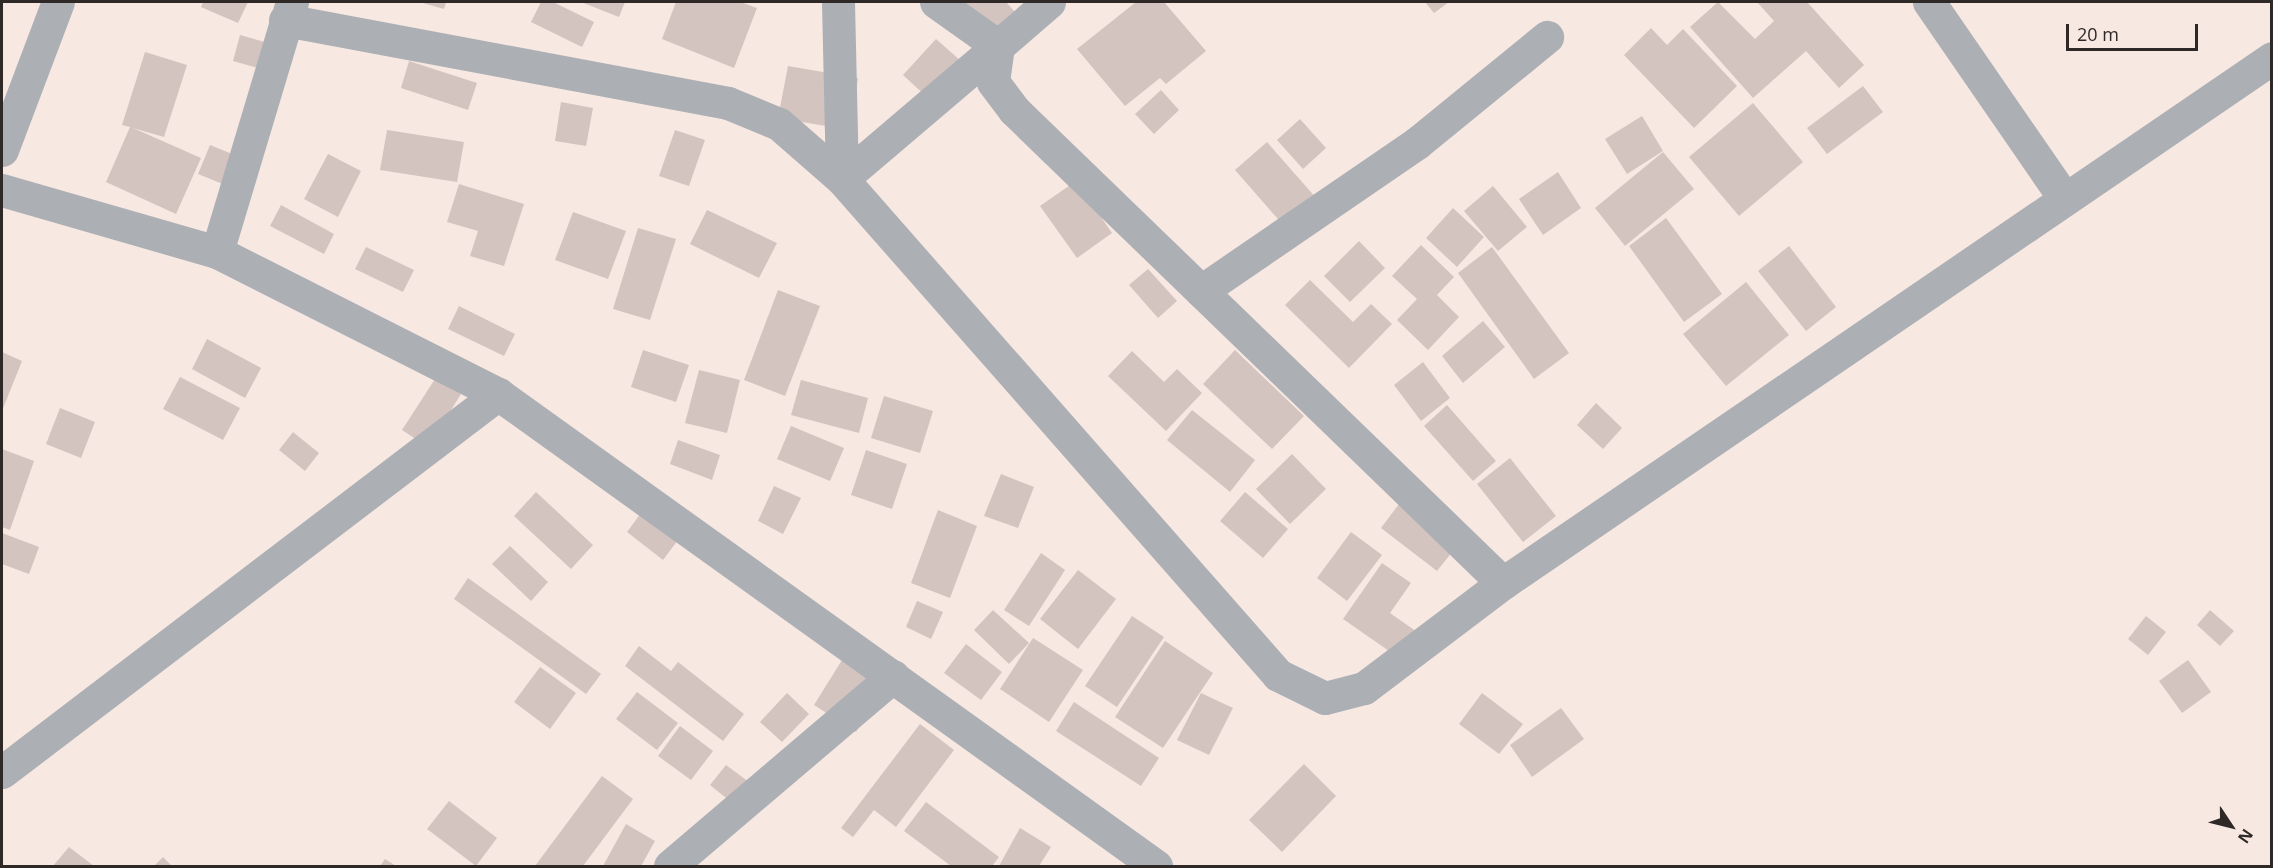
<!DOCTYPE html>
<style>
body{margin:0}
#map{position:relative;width:2273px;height:868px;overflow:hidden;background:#f7e8e2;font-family:"Open Sans",sans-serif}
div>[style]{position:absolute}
.building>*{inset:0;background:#d3c4bf}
.minor>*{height:33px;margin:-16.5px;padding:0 16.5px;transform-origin:16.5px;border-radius:16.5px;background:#acafb4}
span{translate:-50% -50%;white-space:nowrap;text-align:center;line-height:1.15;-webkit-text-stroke:4.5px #f7e8e2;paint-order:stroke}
.frame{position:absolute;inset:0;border:3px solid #2e2927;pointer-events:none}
.north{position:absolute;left:2201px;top:796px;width:60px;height:60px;-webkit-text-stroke:4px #f7e8e2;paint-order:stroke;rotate:125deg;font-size:16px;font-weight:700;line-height:24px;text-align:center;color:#2e2927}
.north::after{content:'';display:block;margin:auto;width:21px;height:27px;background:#2e2927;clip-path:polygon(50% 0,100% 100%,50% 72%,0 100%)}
.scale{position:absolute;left:2066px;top:24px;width:132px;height:27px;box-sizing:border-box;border:3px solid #2e2927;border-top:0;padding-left:8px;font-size:18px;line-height:21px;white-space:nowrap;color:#2e2927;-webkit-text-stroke:4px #f7e8e2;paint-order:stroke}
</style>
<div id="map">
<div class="building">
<div style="clip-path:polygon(203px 2px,248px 2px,238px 23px,201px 7px)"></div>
<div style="clip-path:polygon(419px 2px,446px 2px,444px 9px)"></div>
<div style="clip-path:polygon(541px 2px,553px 2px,594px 22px,582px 47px,531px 22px)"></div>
<div style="clip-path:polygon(581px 2px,625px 2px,619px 17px)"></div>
<div style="clip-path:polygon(676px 2px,740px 2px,757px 8px,734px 68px,662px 39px)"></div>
<div style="clip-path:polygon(958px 2px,1006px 2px,1025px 23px,999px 47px)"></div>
<div style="clip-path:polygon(1136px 2px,1164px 2px,1206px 51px,1166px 84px,1160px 78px,1125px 106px,1077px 49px)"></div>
<div style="clip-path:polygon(1425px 2px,1449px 2px,1434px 13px)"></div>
<div style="clip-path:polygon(1718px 2px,1755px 39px,1774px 21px,1757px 2px,1807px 2px,1864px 65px,1839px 88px,1806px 51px,1753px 98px,1690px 27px)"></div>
<div style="clip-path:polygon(1651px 28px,1667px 45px,1683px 29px,1737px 86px,1694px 128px,1624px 55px)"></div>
<div style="clip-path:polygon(240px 35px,283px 47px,276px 73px,233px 61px)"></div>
<div style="clip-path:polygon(936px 39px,961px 61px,928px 98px,903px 75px)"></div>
<div style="clip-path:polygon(145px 52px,187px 65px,164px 137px,133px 128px,201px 158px,176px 214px,106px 182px,130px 127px,122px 125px)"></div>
<div style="clip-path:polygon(409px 61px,477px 83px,468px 110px,401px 88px)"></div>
<div style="clip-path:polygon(788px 66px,858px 78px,850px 130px,778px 118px)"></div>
<div style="clip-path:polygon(1863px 86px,1883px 112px,1827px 154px,1807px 128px)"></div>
<div style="clip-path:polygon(1161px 90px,1179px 110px,1154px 134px,1135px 114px)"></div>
<div style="clip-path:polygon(561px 102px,593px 108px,586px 146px,555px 141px)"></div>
<div style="clip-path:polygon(1753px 103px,1803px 162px,1739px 216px,1689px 157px)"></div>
<div style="clip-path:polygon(1642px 116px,1663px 151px,1627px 174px,1605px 139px)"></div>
<div style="clip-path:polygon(1300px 119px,1326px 148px,1303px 169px,1277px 140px)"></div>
<div style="clip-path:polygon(387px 130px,464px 142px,457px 182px,380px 170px)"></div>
<div style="clip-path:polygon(675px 130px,705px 140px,689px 186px,659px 176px)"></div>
<div style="clip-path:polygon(1267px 142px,1324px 207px,1292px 235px,1235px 170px)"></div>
<div style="clip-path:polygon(210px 145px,252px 162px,240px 191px,198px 174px)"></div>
<div style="clip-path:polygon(1663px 152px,1694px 189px,1625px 246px,1595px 208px)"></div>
<div style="clip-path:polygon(328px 154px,361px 171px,338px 217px,304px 199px)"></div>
<div style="clip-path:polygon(1558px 172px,1581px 208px,1543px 235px,1519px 199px)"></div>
<div style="clip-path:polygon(1076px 181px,1112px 233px,1077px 258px,1040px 206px)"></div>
<div style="clip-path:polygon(459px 184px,524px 204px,504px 266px,470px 256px,478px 231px,447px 222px)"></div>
<div style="clip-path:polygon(1493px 186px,1527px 227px,1498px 251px,1464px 211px)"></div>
<div style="clip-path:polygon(281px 205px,334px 234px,324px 254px,270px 226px)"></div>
<div style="clip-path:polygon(1453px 208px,1484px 237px,1457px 267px,1426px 238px)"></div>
<div style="clip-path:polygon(707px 210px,777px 243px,759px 278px,690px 244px)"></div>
<div style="clip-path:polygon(573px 212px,626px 231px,608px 279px,555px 260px)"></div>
<div style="clip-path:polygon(1666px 218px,1722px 294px,1684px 322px,1629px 246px)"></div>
<div style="clip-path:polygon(638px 228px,676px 239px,650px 320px,613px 309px)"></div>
<div style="clip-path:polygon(1359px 241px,1385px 268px,1350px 302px,1324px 276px)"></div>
<div style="clip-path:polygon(1421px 245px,1454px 277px,1437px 295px,1459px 317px,1428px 350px,1397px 320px,1417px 299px,1392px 276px)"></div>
<div style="clip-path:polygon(1789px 246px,1836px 307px,1806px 331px,1758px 271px)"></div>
<div style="clip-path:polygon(366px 247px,414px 270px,403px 292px,355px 269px)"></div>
<div style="clip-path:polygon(1492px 247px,1569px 353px,1534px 379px,1458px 273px)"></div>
<div style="clip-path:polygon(1148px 269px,1177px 301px,1158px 318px,1129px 285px)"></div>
<div style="clip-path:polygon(1310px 280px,1353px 322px,1371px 304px,1392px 324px,1349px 368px,1285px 305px)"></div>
<div style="clip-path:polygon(1746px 282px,1789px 335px,1726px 386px,1683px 334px)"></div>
<div style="clip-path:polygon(778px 290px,820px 306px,785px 396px,744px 380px)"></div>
<div style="clip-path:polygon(459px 306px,515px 334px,504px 356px,448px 329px)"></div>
<div style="clip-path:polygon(1483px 321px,1505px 347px,1463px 383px,1442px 356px)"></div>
<div style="clip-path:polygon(207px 339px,261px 368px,245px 398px,192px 369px)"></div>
<div style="clip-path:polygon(643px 350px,689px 365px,676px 402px,631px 387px)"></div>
<div style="clip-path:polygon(1235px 350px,1304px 416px,1272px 449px,1203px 384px)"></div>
<div style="clip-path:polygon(1132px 351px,1164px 382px,1177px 369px,1202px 393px,1166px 431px,1108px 376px)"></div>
<div style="clip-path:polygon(2px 352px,22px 361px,2px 411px)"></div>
<div style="clip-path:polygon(1423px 362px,1450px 398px,1421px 421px,1394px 385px)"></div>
<div style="clip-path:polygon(699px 370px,740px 380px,727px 433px,685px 423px)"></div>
<div style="clip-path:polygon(180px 377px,240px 408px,223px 440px,163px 409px)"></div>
<div style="clip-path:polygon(435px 379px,461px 394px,428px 447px,402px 430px)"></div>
<div style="clip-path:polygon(801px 380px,868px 398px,859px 433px,791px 415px)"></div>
<div style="clip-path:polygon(884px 396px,933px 411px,920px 453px,871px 438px)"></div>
<div style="clip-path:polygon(1596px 403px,1622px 428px,1603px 449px,1577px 425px)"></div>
<div style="clip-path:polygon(1447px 405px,1496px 461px,1473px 481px,1424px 426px)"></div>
<div style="clip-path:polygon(60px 408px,95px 422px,81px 458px,46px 444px)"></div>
<div style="clip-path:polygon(1192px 410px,1255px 460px,1230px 492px,1167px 440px)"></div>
<div style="clip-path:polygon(791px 426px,844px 448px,830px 481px,777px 459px)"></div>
<div style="clip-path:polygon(293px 432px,319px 453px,305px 471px,279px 450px)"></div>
<div style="clip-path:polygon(678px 440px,720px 455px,712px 480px,670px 464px)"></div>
<div style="clip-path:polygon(2px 449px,34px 461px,10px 530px,2px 527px)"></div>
<div style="clip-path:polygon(866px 450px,907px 464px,892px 509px,851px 495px)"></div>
<div style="clip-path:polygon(1292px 454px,1326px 489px,1290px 524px,1256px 489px)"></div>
<div style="clip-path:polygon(1510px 458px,1556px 516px,1523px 542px,1477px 484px)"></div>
<div style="clip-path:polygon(1001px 474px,1034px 487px,1018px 528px,984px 516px)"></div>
<div style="clip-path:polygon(774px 486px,801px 498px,783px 534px,758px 521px)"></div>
<div style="clip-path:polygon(536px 492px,593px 545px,571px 569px,514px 516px)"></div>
<div style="clip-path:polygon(1245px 492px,1288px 529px,1263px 558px,1220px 521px)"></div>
<div style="clip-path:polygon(1399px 504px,1456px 547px,1437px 571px,1381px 528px)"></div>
<div style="clip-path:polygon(938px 510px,977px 526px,950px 598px,911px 583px)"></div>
<div style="clip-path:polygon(641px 513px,678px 540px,663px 560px,627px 532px)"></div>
<div style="clip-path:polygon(1351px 532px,1382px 555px,1347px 601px,1317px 578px)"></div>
<div style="clip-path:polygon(2px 533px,39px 547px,29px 574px,2px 564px)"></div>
<div style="clip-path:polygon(510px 546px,548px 582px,531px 601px,492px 564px)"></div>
<div style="clip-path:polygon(1041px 553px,1065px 570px,1029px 626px,1004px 610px)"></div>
<div style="clip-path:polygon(1382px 563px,1411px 583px,1390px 613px,1420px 634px,1402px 660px,1343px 619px)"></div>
<div style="clip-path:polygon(1078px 570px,1116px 599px,1078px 649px,1040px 619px)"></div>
<div style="clip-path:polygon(468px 578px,601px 674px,586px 694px,454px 599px)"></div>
<div style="clip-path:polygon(917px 601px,943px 612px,931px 639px,906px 627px)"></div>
<div style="clip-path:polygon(993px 610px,1029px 643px,1009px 664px,974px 630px)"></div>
<div style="clip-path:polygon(2210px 610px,2234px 631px,2220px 646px,2197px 625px)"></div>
<div style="clip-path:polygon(1132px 616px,1164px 637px,1117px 707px,1085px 686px)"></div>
<div style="clip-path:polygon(2146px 616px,2166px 632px,2148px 655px,2128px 639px)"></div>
<div style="clip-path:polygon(1033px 638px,1083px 670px,1049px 722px,1000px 689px)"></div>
<div style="clip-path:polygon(1165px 641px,1213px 673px,1163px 748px,1115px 717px)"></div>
<div style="clip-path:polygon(966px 644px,1002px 672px,981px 700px,944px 673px)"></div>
<div style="clip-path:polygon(639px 646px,671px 671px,678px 662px,744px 714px,723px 741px,625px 666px)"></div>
<div style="clip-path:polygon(842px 660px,885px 688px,856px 732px,814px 705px)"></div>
<div style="clip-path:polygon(2188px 660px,2211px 692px,2182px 713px,2159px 681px)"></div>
<div style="clip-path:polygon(540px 667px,576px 693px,550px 729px,514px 702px)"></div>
<div style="clip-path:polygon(637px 692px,678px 723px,657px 750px,616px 719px)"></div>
<div style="clip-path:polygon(787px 693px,809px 714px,782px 742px,760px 722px)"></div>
<div style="clip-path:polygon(1201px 693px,1233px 708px,1209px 755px,1177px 740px)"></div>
<div style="clip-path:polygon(1482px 693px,1523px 724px,1499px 754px,1459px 724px)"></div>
<div style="clip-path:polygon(1074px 702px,1159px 758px,1141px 786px,1056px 731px)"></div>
<div style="clip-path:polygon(1561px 708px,1584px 739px,1532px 777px,1510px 745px)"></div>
<div style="clip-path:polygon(920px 724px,954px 750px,896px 827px,874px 810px,853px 837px,841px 828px)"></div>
<div style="clip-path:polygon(680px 726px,713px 751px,691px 780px,658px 756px)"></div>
<div style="clip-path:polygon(1304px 764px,1336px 796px,1282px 852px,1249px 820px)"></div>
<div style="clip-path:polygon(726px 765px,753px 785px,736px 806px,710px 785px)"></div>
<div style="clip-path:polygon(602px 776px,633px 799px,583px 866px,535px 866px)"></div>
<div style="clip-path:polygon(449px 801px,497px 838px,476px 866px,427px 829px)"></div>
<div style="clip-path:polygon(926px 802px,999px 857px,992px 866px,951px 866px,904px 831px)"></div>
<div style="clip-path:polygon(626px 824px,655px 841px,641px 866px,603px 866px)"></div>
<div style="clip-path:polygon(1020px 828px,1051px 847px,1039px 866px,999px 866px)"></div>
<div style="clip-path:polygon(69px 847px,94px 866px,53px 866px)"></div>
<div style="clip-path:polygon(163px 857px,172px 866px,154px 866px)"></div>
<div style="clip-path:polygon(385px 859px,396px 866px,380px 866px)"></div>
</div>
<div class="minor">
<div style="left:838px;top:2px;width:177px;rotate:88.7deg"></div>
<div style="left:1049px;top:2px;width:67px;rotate:139.2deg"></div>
<div style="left:998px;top:46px;width:36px;rotate:98deg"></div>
<div style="left:993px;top:82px;width:35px;rotate:53deg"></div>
<div style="left:1014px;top:110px;width:680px;rotate:44.05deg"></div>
<div style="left:1929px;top:2px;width:238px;rotate:55.4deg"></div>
<div style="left:285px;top:20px;width:451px;rotate:10.6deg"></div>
<div style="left:728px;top:103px;width:55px;rotate:22.4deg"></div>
<div style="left:779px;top:124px;width:84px;rotate:41.1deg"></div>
<div style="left:842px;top:179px;width:660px;rotate:48.68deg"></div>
<div style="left:1278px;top:675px;width:52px;rotate:26.1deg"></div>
<div style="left:1325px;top:698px;width:40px;rotate:-14.4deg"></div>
<div style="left:1364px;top:688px;width:174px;rotate:-37.1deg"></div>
<div style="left:1503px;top:583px;width:931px;rotate:-34.32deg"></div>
<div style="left:2px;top:150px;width:158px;rotate:-69.3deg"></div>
<div style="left:842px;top:179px;width:205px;rotate:-40.4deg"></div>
<div style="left:998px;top:46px;width:76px;rotate:-144.6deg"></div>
<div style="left:2px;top:190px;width:224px;rotate:16.1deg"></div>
<div style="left:217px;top:252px;width:315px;rotate:26.8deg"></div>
<div style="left:498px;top:394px;width:810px;rotate:35.65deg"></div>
<div style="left:217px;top:252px;width:261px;rotate:-73.3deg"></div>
<div style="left:1201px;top:291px;width:262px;rotate:-34.4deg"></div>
<div style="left:1417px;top:143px;width:168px;rotate:-39.2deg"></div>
<div style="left:2px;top:772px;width:624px;rotate:-37.31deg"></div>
<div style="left:670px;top:866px;width:293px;rotate:-40.4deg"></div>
</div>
<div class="frame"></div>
<div class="north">N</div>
<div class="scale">20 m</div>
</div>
